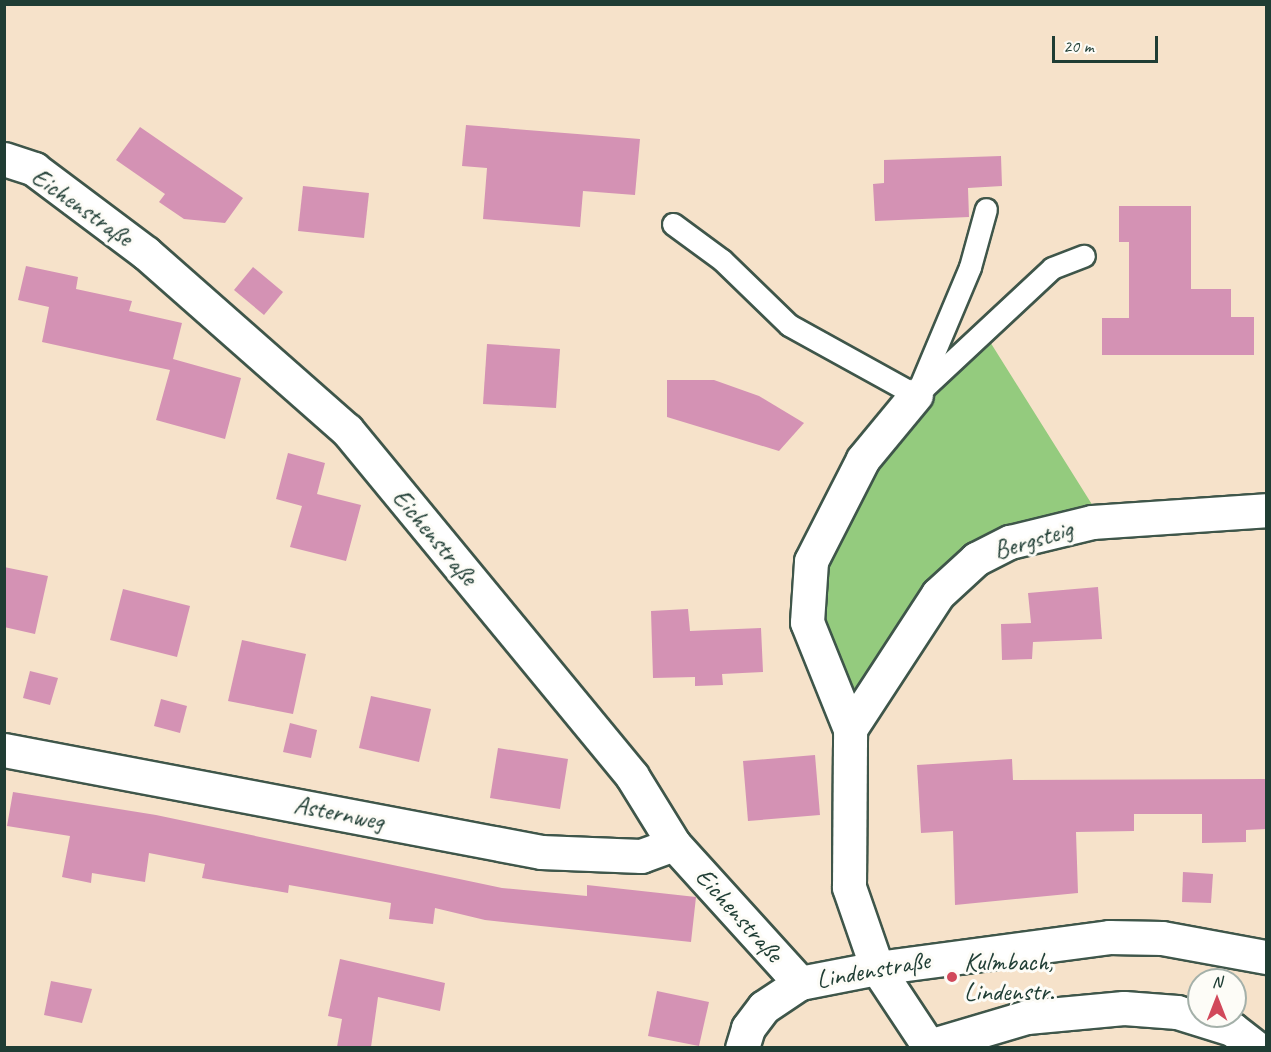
<!DOCTYPE html>
<meta charset="utf-8">
<style>
body{margin:0}
#map{position:relative;width:1271px;height:1052px;overflow:hidden;background:#f6e2ca;font-family:Caveat,sans-serif}
div>[style]{position:absolute}
.green>*{inset:0;background:#94cb7e}
.building>*{inset:0;background:#d492b4}
.roads{filter:drop-shadow(2px 0 #3f564a) drop-shadow(-2px 0 #3f564a) drop-shadow(0 2px #3f564a) drop-shadow(0 -2px #3f564a)}
.service>*{height:21px;margin:-10.5px;padding:0 10.5px;transform-origin:10.5px;border-radius:10.5px;background:#fff}
.minor>*{height:33px;margin:-16.5px;padding:0 16.5px;transform-origin:16.5px;border-radius:16.5px;background:#fff}
.dots>*{width:16px;height:16px;translate:-50% -50%;box-sizing:border-box;border:3px solid #fdfcf7;border-radius:50%}
span{translate:-50% -50%;white-space:nowrap;text-align:center;line-height:1.15;-webkit-text-stroke:6px #fdfcf7;paint-order:stroke}
.street-label{font-size:26px;color:#1f3d34}
.poi-label{font-size:26px;color:#1f3d34}
.left{translate:0 -50%;text-align:left}
.frame{position:absolute;inset:0;border:6px solid #1f3d34;pointer-events:none}
.north{position:absolute;left:1187px;top:968px;width:60px;height:60px;box-sizing:border-box;background:#fdfcf7;border:2px solid #a4b0a9;border-radius:50%;rotate:0deg;font-size:16px;font-weight:700;line-height:24px;text-align:center;color:#1f3d34}
.north::after{content:'';display:block;margin:auto;width:21px;height:27px;background:#d1495b;clip-path:polygon(50% 0,100% 100%,50% 72%,0 100%)}
.scale{position:absolute;left:1052px;top:36px;width:106px;height:27px;box-sizing:border-box;border:3px solid #1f3d34;border-top:0;padding-left:8px;font-size:18px;line-height:21px;white-space:nowrap;color:#1f3d34;-webkit-text-stroke:4px #fdfcf7;paint-order:stroke}
</style>
<div id="map">
<div class="green">
<div style="clip-path:polygon(982px 329px,1103px 522px,976px 559px,850px 729px,807px 622px,830px 514px)"></div>
</div>
<div class="building">
<div style="clip-path:polygon(466px 125px,640px 139px,635px 195px,583px 191px,580px 227px,483px 219px,487px 168px,462px 166px)"></div>
<div style="clip-path:polygon(140px 127px,243px 198px,225px 223px,184px 219px,159px 202px,165px 194px,116px 160px)"></div>
<div style="clip-path:polygon(1001px 156px,1002px 186px,968px 188px,969px 217px,875px 221px,873px 184px,884px 183px,884px 160px)"></div>
<div style="clip-path:polygon(303px 186px,369px 193px,364px 238px,298px 231px)"></div>
<div style="clip-path:polygon(1119px 206px,1191px 206px,1191px 289px,1231px 289px,1231px 317px,1254px 317px,1254px 355px,1102px 355px,1102px 318px,1129px 318px,1129px 242px,1119px 242px)"></div>
<div style="clip-path:polygon(26px 266px,78px 277px,76px 289px,132px 301px,129px 311px,182px 323px,173px 359px,241px 378px,225px 439px,156px 420px,170px 370px,42px 342px,49px 307px,18px 300px)"></div>
<div style="clip-path:polygon(253px 267px,283px 292px,264px 315px,234px 290px)"></div>
<div style="clip-path:polygon(487px 344px,560px 349px,556px 408px,483px 404px)"></div>
<div style="clip-path:polygon(667px 380px,714px 380px,759px 396px,804px 423px,779px 451px,667px 417px)"></div>
<div style="clip-path:polygon(288px 453px,325px 463px,317px 494px,361px 505px,346px 561px,290px 547px,302px 506px,276px 499px)"></div>
<div style="clip-path:polygon(4px 567px,48px 576px,35px 634px,4px 627px)"></div>
<div style="clip-path:polygon(1098px 587px,1102px 639px,1033px 642px,1032px 659px,1002px 660px,1001px 624px,1031px 623px,1028px 593px)"></div>
<div style="clip-path:polygon(123px 589px,190px 606px,177px 657px,110px 640px)"></div>
<div style="clip-path:polygon(688px 609px,690px 631px,761px 628px,763px 672px,722px 674px,723px 685px,695px 686px,695px 677px,653px 678px,651px 611px)"></div>
<div style="clip-path:polygon(242px 640px,306px 654px,293px 714px,228px 701px)"></div>
<div style="clip-path:polygon(30px 671px,58px 678px,50px 705px,23px 698px)"></div>
<div style="clip-path:polygon(371px 696px,431px 709px,419px 762px,359px 748px)"></div>
<div style="clip-path:polygon(161px 699px,187px 706px,180px 733px,154px 726px)"></div>
<div style="clip-path:polygon(290px 723px,317px 730px,311px 758px,283px 752px)"></div>
<div style="clip-path:polygon(498px 748px,568px 759px,560px 809px,490px 798px)"></div>
<div style="clip-path:polygon(815px 755px,820px 815px,748px 821px,743px 761px)"></div>
<div style="clip-path:polygon(1012px 759px,1013px 780px,1266px 779px,1266px 829px,1246px 830px,1246px 842px,1202px 843px,1202px 814px,1134px 814px,1134px 831px,1076px 832px,1078px 893px,955px 905px,953px 831px,921px 833px,917px 765px)"></div>
<div style="clip-path:polygon(13px 792px,156px 815px,502px 888px,587px 896px,587px 885px,696px 897px,691px 942px,485px 920px,435px 908px,433px 924px,389px 919px,391px 903px,289px 885px,288px 893px,202px 878px,205px 864px,149px 853px,145px 882px,92px 873px,91px 883px,62px 877px,70px 836px,7px 826px)"></div>
<div style="clip-path:polygon(1183px 872px,1213px 874px,1211px 903px,1182px 902px)"></div>
<div style="clip-path:polygon(340px 959px,445px 983px,440px 1011px,378px 997px,371px 1047px,337px 1047px,342px 1019px,328px 1016px)"></div>
<div style="clip-path:polygon(51px 981px,92px 989px,82px 1023px,44px 1015px)"></div>
<div style="clip-path:polygon(657px 991px,709px 1002px,699px 1046px,648px 1036px)"></div>
</div>
<div class="roads">
<div class="service">
<div style="left:673px;top:224px;width:61px;rotate:36.3deg"></div>
<div style="left:722px;top:260px;width:93px;rotate:44.1deg"></div>
<div style="left:789px;top:325px;width:145px;rotate:28.9deg"></div>
<div style="left:920px;top:386px;width:129px;rotate:-67.2deg"></div>
<div style="left:970px;top:267px;width:60px;rotate:-74.6deg"></div>
<div style="left:916px;top:395px;width:186px;rotate:-43deg"></div>
<div style="left:1052px;top:268px;width:34px;rotate:-21deg"></div>
</div>
<div class="minor">
<div style="left:4px;top:159px;width:32px;rotate:18deg"></div>
<div style="left:34px;top:169px;width:140px;rotate:36.9deg"></div>
<div style="left:146px;top:253px;width:268px;rotate:41.4deg"></div>
<div style="left:347px;top:430px;width:448px;rotate:50.5deg"></div>
<div style="left:632px;top:776px;width:80px;rotate:58.3deg"></div>
<div style="left:674px;top:844px;width:188px;rotate:47.8deg"></div>
<div style="left:850px;top:729px;width:115px;rotate:-111.9deg"></div>
<div style="left:807px;top:622px;width:61px;rotate:-86.2deg"></div>
<div style="left:811px;top:561px;width:114px;rotate:-63deg"></div>
<div style="left:863px;top:459px;width:83px;rotate:-50.4deg"></div>
<div style="left:4px;top:750px;width:547px;rotate:10.75deg"></div>
<div style="left:541px;top:852px;width:100px;rotate:2.3deg"></div>
<div style="left:641px;top:856px;width:35px;rotate:-20deg"></div>
<div style="left:929px;top:1046px;width:102px;rotate:-16.5deg"></div>
<div style="left:1027px;top:1017px;width:97px;rotate:-5.3deg"></div>
<div style="left:1124px;top:1008px;width:53px;rotate:4.3deg"></div>
<div style="left:1177px;top:1012px;width:58px;rotate:17.2deg"></div>
<div style="left:1232px;top:1029px;width:31px;rotate:38deg"></div>
<div style="left:742px;top:1048px;width:21px;rotate:-73deg"></div>
<div style="left:748px;top:1028px;width:26px;rotate:-53deg"></div>
<div style="left:764px;top:1007px;width:43px;rotate:-33.7deg"></div>
<div style="left:800px;top:983px;width:78px;rotate:-11deg"></div>
<div style="left:877px;top:968px;width:234px;rotate:-7.6deg"></div>
<div style="left:1109px;top:937px;width:53px;rotate:1.1deg"></div>
<div style="left:1162px;top:938px;width:106px;rotate:10.4deg"></div>
<div style="left:930px;top:1048px;width:96px;rotate:-123.5deg"></div>
<div style="left:877px;top:968px;width:86px;rotate:-109.1deg"></div>
<div style="left:849px;top:887px;width:158px;rotate:-89.6deg"></div>
<div style="left:850px;top:729px;width:161px;rotate:-56.9deg"></div>
<div style="left:938px;top:594px;width:52px;rotate:-42.6deg"></div>
<div style="left:976px;top:559px;width:38px;rotate:-27deg"></div>
<div style="left:1010px;top:542px;width:84px;rotate:-13.7deg"></div>
<div style="left:1092px;top:522px;width:174px;rotate:-3.9deg"></div>
</div>
</div>
<div class="dots">
<div style="left:952px;top:977px;background:#d1495b"></div>
</div>
<div class="street-label">
<span style="left:82px;top:207px;rotate:35deg">Eichenstraße</span>
<span style="left:435px;top:537px;rotate:50deg">Eichenstraße</span>
<span style="left:1033px;top:540px;rotate:-17deg">Bergsteig</span>
<span style="left:339px;top:813px;rotate:11deg">Asternweg</span>
<span style="left:739px;top:915px;rotate:48deg">Eichenstraße</span>
<span style="left:873px;top:970px;rotate:-10deg">Lindenstraße</span>
</div>
<div class="poi-label">
<span class="left" style="left:964px;top:977px">Kulmbach,<br>Lindenstr.</span>
</div>
<div class="frame"></div>
<div class="north">N</div>
<div class="scale">20 m</div>
</div>
